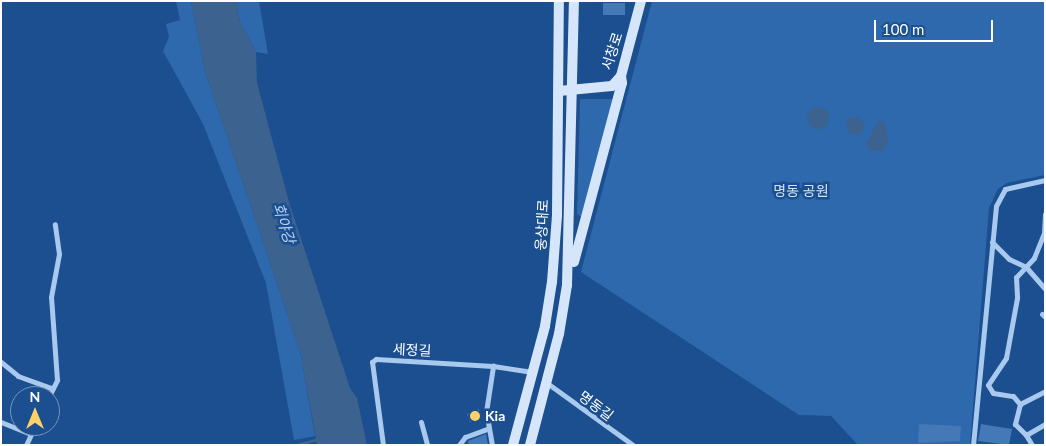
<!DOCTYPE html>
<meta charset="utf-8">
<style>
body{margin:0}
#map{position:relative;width:1046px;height:446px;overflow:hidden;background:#1b4f8f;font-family:Lato,"Noto Sans KR",sans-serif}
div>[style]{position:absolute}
.green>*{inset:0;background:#2e69ad}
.water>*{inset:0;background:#3c6290}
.round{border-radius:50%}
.stream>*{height:2.5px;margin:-1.25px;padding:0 1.25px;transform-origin:1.25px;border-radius:1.25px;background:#3c6290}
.building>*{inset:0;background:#4478b7}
.street>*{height:5px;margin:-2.5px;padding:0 2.5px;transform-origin:2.5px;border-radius:2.5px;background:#a9c9ee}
.secondary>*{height:10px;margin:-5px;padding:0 5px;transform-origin:5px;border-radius:5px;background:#d6e6fa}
.dots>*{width:14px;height:14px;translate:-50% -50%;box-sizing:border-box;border:2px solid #1b4f8f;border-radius:50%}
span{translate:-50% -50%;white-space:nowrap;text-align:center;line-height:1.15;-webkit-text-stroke:5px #1b4f8f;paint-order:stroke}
.street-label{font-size:14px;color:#fff}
.park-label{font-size:14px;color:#cfe3fa}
.poi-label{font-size:14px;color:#fff;font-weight:700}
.left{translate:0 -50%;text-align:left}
.water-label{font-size:15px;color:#b5d3f5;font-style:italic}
.frame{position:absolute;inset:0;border:2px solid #fff;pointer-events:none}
.north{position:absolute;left:10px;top:386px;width:50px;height:50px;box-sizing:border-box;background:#1b4f8f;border:1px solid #7695bc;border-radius:50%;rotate:0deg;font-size:14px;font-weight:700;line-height:20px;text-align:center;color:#fff}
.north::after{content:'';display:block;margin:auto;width:18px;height:22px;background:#ffd166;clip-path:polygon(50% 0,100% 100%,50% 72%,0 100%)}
.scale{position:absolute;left:874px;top:20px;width:119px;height:22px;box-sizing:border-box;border:2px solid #fff;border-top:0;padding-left:6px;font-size:15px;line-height:18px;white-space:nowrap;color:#fff;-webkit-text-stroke:4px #1b4f8f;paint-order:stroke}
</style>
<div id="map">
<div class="green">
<div style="clip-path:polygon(176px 1px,191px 1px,205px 71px,300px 351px,315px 436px,294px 440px,266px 283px,203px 124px,163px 51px,169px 37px,166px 24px,180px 20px)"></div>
<div style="clip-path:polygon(236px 1px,259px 1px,268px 54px,256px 52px,240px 22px)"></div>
<div style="clip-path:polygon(652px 1px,1045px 1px,1045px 175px,1007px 183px,998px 189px,989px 208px,970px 445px,858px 445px,831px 416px,799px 415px,581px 272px)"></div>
<div style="clip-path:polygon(580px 99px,614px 99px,581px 217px,577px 214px)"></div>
</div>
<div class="water">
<div style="clip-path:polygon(191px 1px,236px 1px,240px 22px,256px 52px,257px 83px,289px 202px,350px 388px,357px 398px,367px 445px,317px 445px,300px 351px,205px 71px)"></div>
<div class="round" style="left:807px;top:107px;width:22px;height:22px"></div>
<div class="round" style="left:846px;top:117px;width:18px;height:18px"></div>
<div style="clip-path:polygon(879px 120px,885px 123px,888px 142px,882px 151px,871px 151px,866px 144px)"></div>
</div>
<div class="stream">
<div style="left:296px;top:445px;width:24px;rotate:-15deg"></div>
</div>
<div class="building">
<div style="clip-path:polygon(603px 3px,625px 3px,625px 15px,603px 15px)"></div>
<div style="clip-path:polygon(479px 409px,482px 418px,470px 422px,467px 414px)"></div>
<div style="clip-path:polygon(919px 424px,961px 426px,960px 441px,918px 443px)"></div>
<div style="clip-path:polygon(981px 424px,1012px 429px,1009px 445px,978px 441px)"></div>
<div style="clip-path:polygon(486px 434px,488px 445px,469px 445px,468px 441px)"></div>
</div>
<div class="street">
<div style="left:1045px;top:214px;width:19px;rotate:93deg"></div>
<div style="left:1044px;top:233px;width:27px;rotate:112deg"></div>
<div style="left:1034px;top:258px;width:26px;rotate:133deg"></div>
<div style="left:1016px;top:277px;width:21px;rotate:87deg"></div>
<div style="left:1017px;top:298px;width:61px;rotate:100.4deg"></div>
<div style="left:1006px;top:358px;width:32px;rotate:124deg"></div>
<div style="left:988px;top:385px;width:9px;rotate:58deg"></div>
<div style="left:993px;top:393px;width:20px;rotate:9deg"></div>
<div style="left:1013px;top:396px;width:11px;rotate:49deg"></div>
<div style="left:1020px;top:404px;width:28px;rotate:-27deg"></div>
<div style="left:992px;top:242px;width:24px;rotate:45deg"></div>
<div style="left:1009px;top:259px;width:19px;rotate:25deg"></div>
<div style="left:1026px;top:267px;width:29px;rotate:49deg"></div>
<div style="left:1042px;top:314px;width:4px;rotate:45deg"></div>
<div style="left:1px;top:362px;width:22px;rotate:39deg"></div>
<div style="left:18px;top:376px;width:37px;rotate:20deg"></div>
<div style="left:547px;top:383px;width:106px;rotate:35.8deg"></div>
<div style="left:49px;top:396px;width:18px;rotate:-63deg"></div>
<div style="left:57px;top:380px;width:83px;rotate:-94.1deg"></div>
<div style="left:51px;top:297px;width:44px;rotate:-79.5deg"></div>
<div style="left:59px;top:254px;width:30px;rotate:-98deg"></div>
<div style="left:1020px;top:404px;width:21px;rotate:104deg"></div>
<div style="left:1015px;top:424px;width:16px;rotate:45deg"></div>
<div style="left:1px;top:422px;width:32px;rotate:22deg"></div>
<div style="left:421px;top:422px;width:24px;rotate:75deg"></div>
<div style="left:26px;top:445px;width:21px;rotate:-65deg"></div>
<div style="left:383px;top:445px;width:84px;rotate:-97.5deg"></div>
<div style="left:372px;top:362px;width:5px;rotate:-37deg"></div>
<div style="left:376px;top:359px;width:117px;rotate:3.4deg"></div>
<div style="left:493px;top:366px;width:40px;rotate:8.5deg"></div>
<div style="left:459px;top:445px;width:10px;rotate:-53deg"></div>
<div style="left:465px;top:437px;width:23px;rotate:-20deg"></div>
<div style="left:492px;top:445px;width:34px;rotate:-100deg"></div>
<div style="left:486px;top:412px;width:47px;rotate:-81.3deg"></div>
<div style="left:973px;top:445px;width:240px;rotate:-84.5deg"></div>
<div style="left:996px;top:206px;width:19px;rotate:-62deg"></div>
<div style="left:1005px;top:189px;width:41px;rotate:-12.7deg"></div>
<div style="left:1032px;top:445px;width:12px;rotate:-121deg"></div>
<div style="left:1026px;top:435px;width:22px;rotate:-30deg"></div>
</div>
<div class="secondary">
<div style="left:559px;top:91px;width:53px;rotate:-5.4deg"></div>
<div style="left:612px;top:86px;width:13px;rotate:-48deg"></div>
<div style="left:621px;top:76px;width:78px;rotate:-75.1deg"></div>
<div style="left:574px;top:262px;width:185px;rotate:-75deg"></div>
<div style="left:622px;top:83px;width:7px;rotate:-98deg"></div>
<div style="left:513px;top:445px;width:123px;rotate:-74.9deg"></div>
<div style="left:545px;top:326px;width:45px;rotate:-81deg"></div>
<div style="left:552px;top:282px;width:67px;rotate:-85.7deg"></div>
<div style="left:557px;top:215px;width:214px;rotate:-89.5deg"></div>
<div style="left:530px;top:445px;width:115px;rotate:-75.4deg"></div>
<div style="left:559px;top:334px;width:50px;rotate:-80.7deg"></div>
<div style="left:567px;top:285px;width:284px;rotate:-88.6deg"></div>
</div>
<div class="dots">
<div style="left:475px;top:416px;background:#ffd166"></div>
</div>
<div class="street-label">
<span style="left:612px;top:51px;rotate:-72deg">서창로</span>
<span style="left:542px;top:225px;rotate:-87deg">웅상대로</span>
<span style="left:412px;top:350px;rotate:3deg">세정길</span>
<span style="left:596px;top:406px;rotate:37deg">명동길</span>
</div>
<div class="park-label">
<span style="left:801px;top:191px">명동 공원</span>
</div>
<div class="poi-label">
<span class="left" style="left:485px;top:416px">Kia</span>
</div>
<div class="water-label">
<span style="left:284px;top:223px;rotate:73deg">회야강</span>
</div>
<div class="frame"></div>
<div class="north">N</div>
<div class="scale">100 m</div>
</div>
